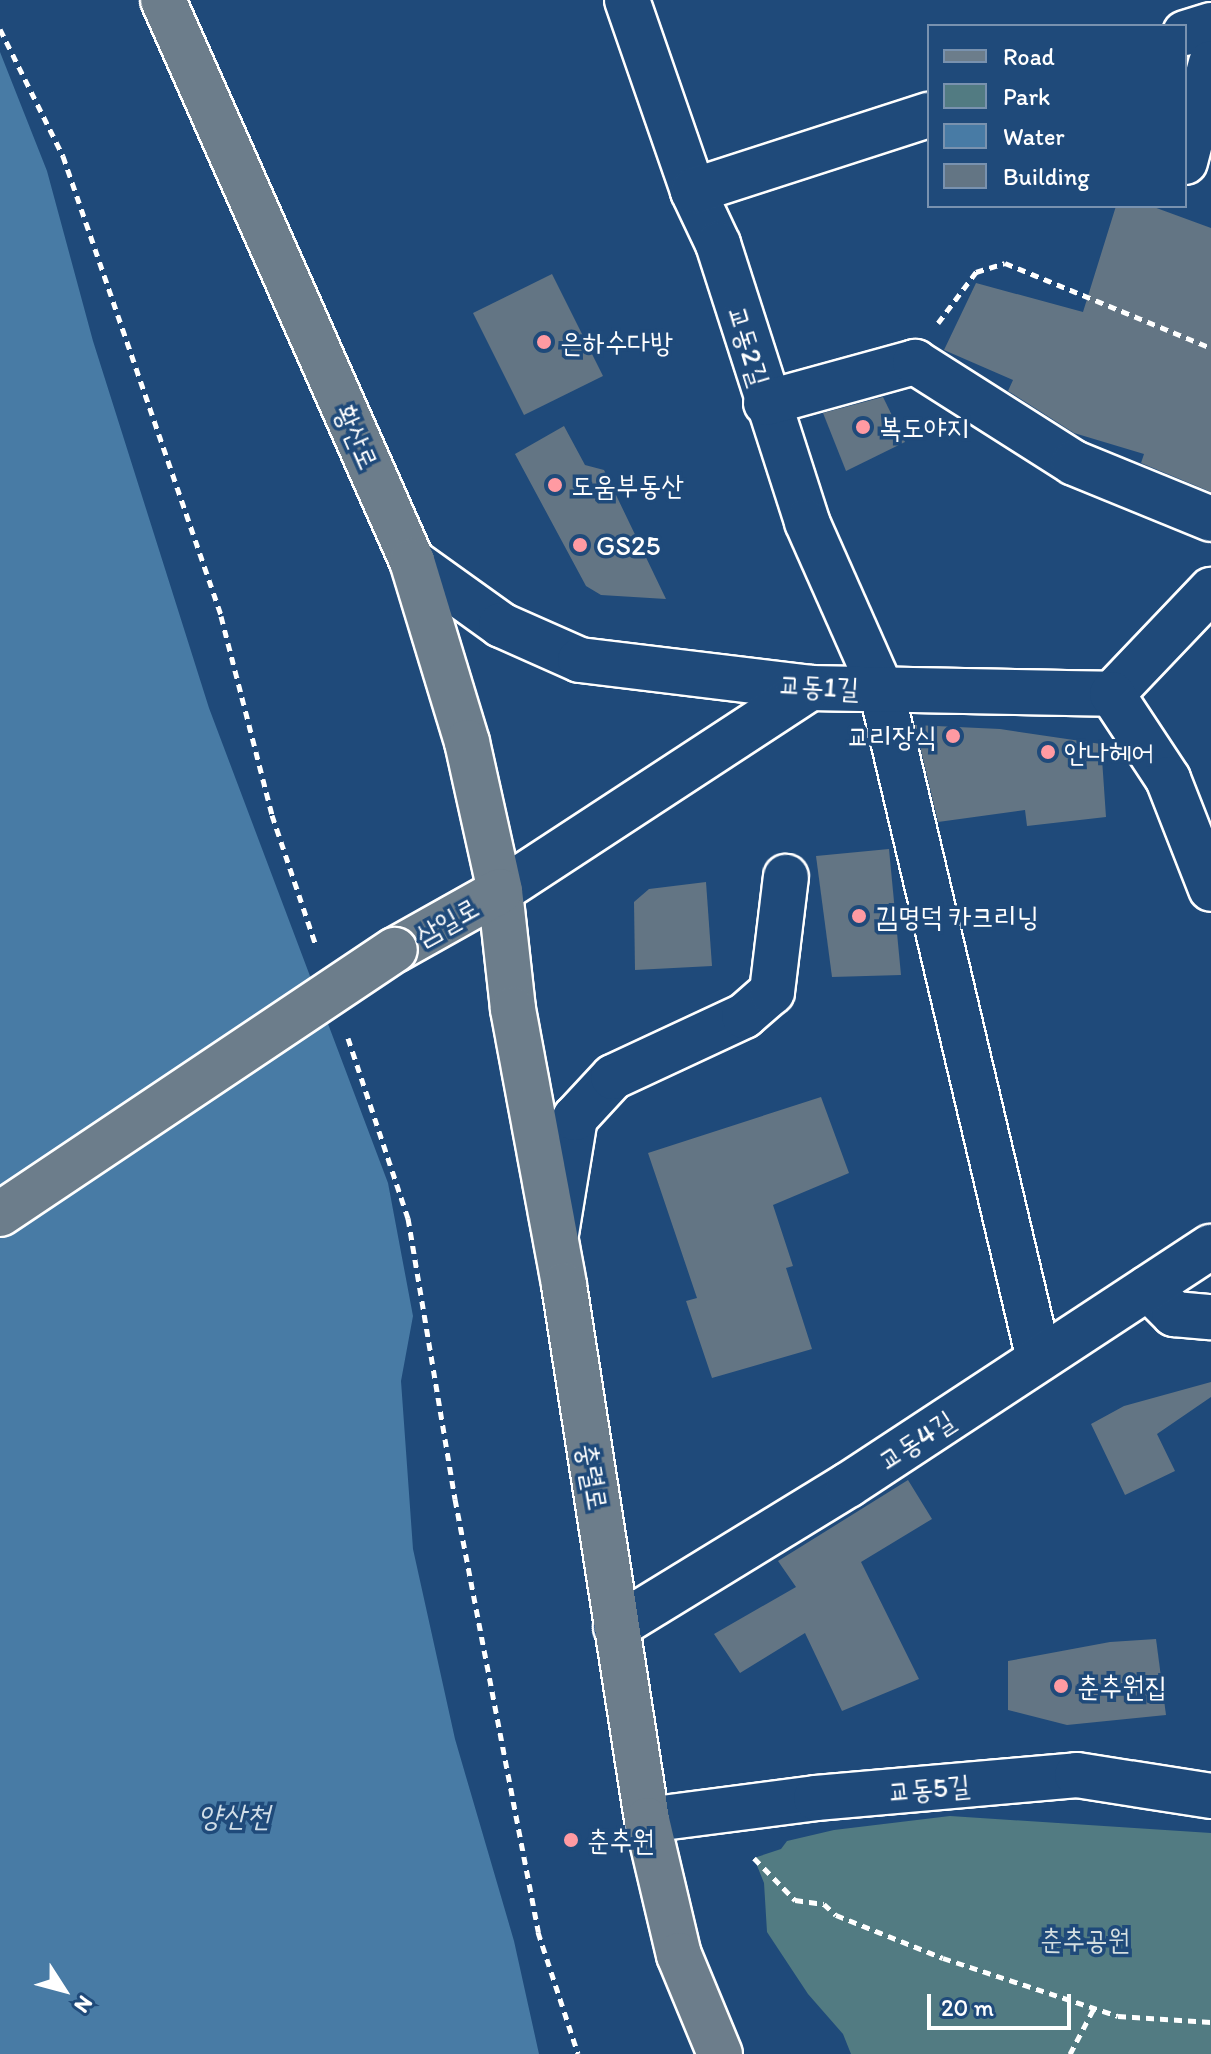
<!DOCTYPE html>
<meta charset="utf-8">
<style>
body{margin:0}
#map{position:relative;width:1211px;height:2054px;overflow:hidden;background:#1f4a7a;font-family:Itim,"Poor Story",sans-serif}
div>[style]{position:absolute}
.green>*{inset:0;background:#527b82}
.water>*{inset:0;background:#487ba5}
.building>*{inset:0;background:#637584}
.path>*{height:5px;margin-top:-2.5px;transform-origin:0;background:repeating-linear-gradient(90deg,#fff 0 8px,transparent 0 14px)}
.roads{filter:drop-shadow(2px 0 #fff) drop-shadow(-2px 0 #fff) drop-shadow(0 2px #fff) drop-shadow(0 -2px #fff)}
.minor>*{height:44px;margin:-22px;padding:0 22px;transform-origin:22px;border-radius:22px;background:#1f4a7a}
.major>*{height:44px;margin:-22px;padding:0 22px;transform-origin:22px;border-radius:22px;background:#6c7d8b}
.bridges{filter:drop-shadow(2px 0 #fff) drop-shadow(-2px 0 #fff) drop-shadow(0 2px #fff) drop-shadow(0 -2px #fff)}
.major-bridge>*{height:44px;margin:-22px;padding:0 22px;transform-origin:22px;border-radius:22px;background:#6c7d8b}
.dots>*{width:22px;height:22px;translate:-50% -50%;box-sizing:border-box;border:4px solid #1f4a7a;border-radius:50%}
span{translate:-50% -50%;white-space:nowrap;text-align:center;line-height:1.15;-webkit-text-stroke:7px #1f4a7a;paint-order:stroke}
.poi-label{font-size:28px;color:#fff}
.left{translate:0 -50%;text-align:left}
.right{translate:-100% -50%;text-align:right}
.street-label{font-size:28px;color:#fff}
.park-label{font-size:28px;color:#d4dee0}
.water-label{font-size:30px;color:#d1dee8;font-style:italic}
.legend{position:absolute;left:927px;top:24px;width:260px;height:184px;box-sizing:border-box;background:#1f4a7a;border:2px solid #7992af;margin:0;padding:10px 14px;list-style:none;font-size:24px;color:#fff}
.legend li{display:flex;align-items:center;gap:16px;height:40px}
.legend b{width:40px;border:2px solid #7992af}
.north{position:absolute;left:24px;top:1950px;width:80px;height:80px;-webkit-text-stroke:6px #1f4a7a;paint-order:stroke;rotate:126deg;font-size:22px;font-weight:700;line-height:32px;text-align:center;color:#fff}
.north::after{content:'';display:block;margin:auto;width:28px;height:36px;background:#fff;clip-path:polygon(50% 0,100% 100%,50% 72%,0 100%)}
.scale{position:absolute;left:927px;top:1994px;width:144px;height:36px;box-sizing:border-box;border:4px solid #fff;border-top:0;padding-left:10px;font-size:24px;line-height:28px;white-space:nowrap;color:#fff;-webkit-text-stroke:6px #1f4a7a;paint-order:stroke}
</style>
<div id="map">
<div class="green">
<div style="clip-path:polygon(950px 1816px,1211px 1833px,1211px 2054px,851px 2054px,843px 2034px,808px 1994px,767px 1932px,764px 1883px,754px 1858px,781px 1849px,787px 1841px,834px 1830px)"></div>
</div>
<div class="water">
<div style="clip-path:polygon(0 52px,47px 171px,93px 341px,209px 708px,388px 1183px,413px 1316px,401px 1381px,413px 1549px,455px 1739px,514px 1941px,539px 2054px,0 2054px)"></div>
</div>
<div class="building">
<div style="clip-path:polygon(1116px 206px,1151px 206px,1211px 228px,1211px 492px,1141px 463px,1144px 454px,1074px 433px,1008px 391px,1013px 380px,944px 350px,976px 283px,1083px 312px)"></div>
<div style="clip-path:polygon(552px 274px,603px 376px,524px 415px,473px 313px)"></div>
<div style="clip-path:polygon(883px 397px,905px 442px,846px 471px,823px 413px)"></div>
<div style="clip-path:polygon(564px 426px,585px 465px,604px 470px,666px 599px,601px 595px,586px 586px,515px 454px)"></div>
<div style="clip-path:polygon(915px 725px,1000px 729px,1101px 744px,1106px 817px,1027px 826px,1025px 810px,938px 822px)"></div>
<div style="clip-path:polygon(889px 849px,901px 975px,832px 977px,816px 856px)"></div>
<div style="clip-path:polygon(706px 882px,712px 966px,635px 970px,634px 902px,649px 889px)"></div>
<div style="clip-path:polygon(821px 1097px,849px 1173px,773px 1205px,793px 1266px,786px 1268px,812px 1349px,712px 1378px,686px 1301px,697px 1298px,648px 1153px)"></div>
<div style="clip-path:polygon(1211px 1382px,1211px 1397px,1157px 1434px,1175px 1471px,1125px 1495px,1091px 1424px,1124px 1406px)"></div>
<div style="clip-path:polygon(908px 1480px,932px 1519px,861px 1562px,919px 1679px,842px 1711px,805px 1633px,740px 1673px,714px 1634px,796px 1587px,778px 1561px)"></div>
<div style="clip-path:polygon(1156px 1639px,1166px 1715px,1067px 1725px,1008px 1710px,1008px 1661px,1110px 1642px)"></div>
</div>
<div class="path">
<div style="left:0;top:29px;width:142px;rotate:63.6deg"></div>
<div style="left:63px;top:156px;width:486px;rotate:71deg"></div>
<div style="left:221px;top:616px;width:205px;rotate:75.6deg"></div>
<div style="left:272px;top:815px;width:138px;rotate:71.4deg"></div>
<div style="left:938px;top:323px;width:64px;rotate:-53.3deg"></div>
<div style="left:976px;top:272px;width:30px;rotate:-17deg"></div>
<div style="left:1005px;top:263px;width:223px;rotate:22.4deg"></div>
<div style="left:348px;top:1038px;width:190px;rotate:71.6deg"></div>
<div style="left:408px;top:1218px;width:285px;rotate:80.5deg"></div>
<div style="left:455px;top:1499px;width:441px;rotate:79.1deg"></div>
<div style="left:538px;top:1932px;width:128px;rotate:71.8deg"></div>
<div style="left:754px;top:1858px;width:59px;rotate:45.7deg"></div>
<div style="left:795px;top:1900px;width:29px;rotate:8deg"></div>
<div style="left:824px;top:1904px;width:16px;rotate:43deg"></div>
<div style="left:836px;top:1915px;width:115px;rotate:21.9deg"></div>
<div style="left:943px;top:1958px;width:184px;rotate:18.3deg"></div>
<div style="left:1118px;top:2016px;width:93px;rotate:3.7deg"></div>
<div style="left:1070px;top:2054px;width:52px;rotate:-62.4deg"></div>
</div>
<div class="roads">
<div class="minor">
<div style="left:627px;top:0;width:202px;rotate:70.9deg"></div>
<div style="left:693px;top:191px;width:59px;rotate:64.7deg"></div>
<div style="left:718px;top:244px;width:292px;rotate:72.2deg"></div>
<div style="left:807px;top:522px;width:183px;rotate:66.1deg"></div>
<div style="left:881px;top:689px;width:688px;rotate:76.73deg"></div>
<div style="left:1185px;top:33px;width:27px;rotate:-17deg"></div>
<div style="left:1185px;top:162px;width:102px;rotate:-75.3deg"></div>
<div style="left:693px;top:191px;width:248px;rotate:-17.9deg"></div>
<div style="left:766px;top:403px;width:155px;rotate:-15.4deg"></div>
<div style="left:915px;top:362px;width:188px;rotate:32.4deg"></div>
<div style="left:1074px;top:463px;width:148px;rotate:22.2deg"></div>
<div style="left:412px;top:561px;width:110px;rotate:35.7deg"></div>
<div style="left:501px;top:625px;width:86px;rotate:23.9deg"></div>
<div style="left:580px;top:660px;width:232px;rotate:6.9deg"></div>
<div style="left:810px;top:688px;width:302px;rotate:1.1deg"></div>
<div style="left:1112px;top:694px;width:144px;rotate:-46.4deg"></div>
<div style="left:1112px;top:694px;width:102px;rotate:56.6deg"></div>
<div style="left:1168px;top:779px;width:118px;rotate:68.6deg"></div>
<div style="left:500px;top:891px;width:371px;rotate:-33.2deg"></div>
<div style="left:556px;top:1234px;width:118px;rotate:-80.7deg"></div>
<div style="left:575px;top:1118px;width:56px;rotate:-47.2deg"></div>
<div style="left:613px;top:1077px;width:145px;rotate:-25deg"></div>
<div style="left:744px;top:1016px;width:37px;rotate:-41deg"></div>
<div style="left:772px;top:992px;width:116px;rotate:-83.1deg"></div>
<div style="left:1148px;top:1288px;width:37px;rotate:45deg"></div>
<div style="left:1174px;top:1314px;width:37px;rotate:5deg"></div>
<div style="left:616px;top:1627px;width:272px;rotate:-31.5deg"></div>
<div style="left:848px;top:1485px;width:434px;rotate:-33.3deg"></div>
<div style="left:647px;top:1820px;width:170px;rotate:-7.4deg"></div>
<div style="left:816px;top:1798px;width:262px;rotate:-5deg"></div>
<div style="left:1077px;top:1775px;width:136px;rotate:8.9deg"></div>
</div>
<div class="major">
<div style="left:163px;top:0;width:614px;rotate:66.07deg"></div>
<div style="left:412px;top:561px;width:189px;rotate:73.1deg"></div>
<div style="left:467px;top:742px;width:153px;rotate:77.5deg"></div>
<div style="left:500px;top:891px;width:119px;rotate:83.7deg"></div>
<div style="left:513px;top:1009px;width:281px;rotate:79.5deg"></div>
<div style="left:564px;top:1285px;width:541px;rotate:81.18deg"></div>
<div style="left:647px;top:1820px;width:139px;rotate:76.7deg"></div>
<div style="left:679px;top:1955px;width:107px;rotate:67.5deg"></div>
<div style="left:395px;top:950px;width:120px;rotate:-29.3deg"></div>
</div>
</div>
<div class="bridges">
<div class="major-bridge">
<div style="left:0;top:1214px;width:475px;rotate:-33.8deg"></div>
</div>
</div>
<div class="dots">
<div style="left:544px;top:342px;background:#ff9aa2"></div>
<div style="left:863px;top:427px;background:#ff9aa2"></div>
<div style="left:555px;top:485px;background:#ff9aa2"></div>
<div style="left:580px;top:545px;background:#ff9aa2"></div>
<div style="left:953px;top:736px;background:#ff9aa2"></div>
<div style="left:1048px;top:752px;background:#ff9aa2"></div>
<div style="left:859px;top:916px;background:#ff9aa2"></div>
<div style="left:1061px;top:1686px;background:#ff9aa2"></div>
<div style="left:571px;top:1840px;background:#ff9aa2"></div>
</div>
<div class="poi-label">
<span class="left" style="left:560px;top:342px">은하수다방</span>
<span class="left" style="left:879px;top:427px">복도야지</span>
<span class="left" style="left:571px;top:485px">도움부동산</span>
<span class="left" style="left:596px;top:545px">GS25</span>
<span class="right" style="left:937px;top:736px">교리장식</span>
<span class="left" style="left:1064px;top:752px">안나헤어</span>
<span class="left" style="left:875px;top:916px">김명덕 카크리닝</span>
<span class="left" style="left:1077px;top:1686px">춘추원집</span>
<span class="left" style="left:587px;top:1840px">춘추원</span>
</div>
<div class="street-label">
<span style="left:749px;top:346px;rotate:73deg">교동2길</span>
<span style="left:357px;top:437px;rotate:66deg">황산로</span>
<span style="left:819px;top:686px;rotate:3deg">교동1길</span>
<span style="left:447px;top:921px;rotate:-29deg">삼일로</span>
<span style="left:916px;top:1440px;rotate:-33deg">교동4길</span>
<span style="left:593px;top:1477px;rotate:80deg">충렬로</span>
<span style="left:929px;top:1788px;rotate:-5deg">교동5길</span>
</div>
<div class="park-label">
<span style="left:1085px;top:1939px">춘추공원</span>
</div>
<div class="water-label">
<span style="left:234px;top:1816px">양산천</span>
</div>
<ul class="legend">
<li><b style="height:10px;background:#6c7d8b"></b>Road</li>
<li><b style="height:22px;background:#527b82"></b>Park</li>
<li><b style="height:22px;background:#487ba5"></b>Water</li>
<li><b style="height:22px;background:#637584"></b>Building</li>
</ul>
<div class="north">N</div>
<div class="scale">20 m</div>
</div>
